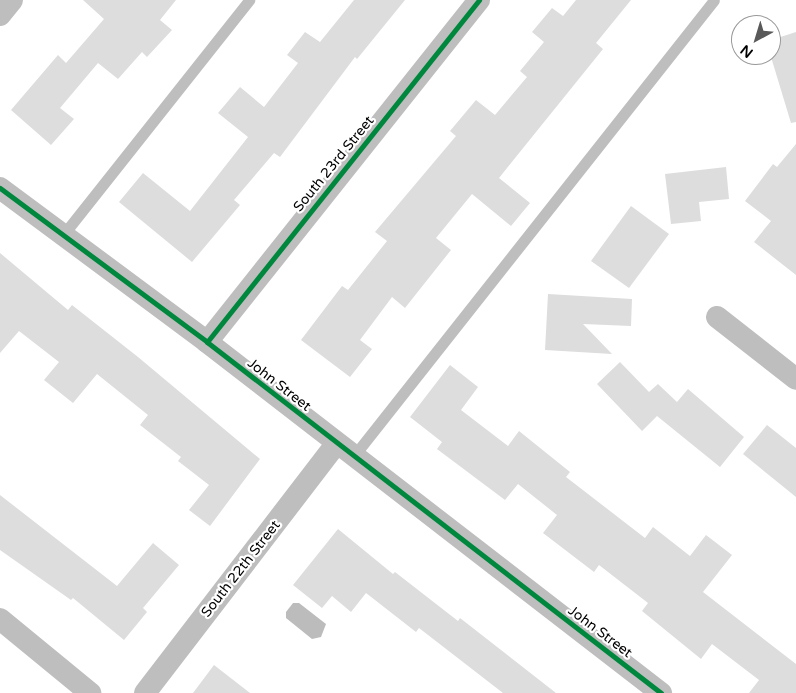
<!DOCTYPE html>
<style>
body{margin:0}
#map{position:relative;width:796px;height:693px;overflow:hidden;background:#fff;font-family:"Varela Round",sans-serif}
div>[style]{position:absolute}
.water>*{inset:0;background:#bcbcbc}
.building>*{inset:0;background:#ddd}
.service>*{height:11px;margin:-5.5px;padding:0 5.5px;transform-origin:5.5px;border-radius:5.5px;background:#bebebe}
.minor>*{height:22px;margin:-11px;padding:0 11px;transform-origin:11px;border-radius:11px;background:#bebebe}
.cycleway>*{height:5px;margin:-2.5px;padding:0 2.5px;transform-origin:2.5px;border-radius:2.5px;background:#00873e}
span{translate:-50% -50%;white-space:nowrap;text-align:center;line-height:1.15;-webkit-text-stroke:4.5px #fff;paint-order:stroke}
.street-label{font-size:14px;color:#000}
.north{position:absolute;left:731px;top:15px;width:50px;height:50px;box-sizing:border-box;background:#fff;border:1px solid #999;border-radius:50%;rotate:219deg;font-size:14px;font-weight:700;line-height:20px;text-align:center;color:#000}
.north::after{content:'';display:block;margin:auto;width:18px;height:22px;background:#595959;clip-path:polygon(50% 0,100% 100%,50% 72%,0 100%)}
</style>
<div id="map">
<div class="water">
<div style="clip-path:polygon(293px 603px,299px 603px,326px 624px,321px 637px,312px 639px,286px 618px,286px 612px)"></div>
</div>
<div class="building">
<div style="clip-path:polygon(83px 0,176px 0,160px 20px,172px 30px,147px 57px,142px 52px,118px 79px,98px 63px,60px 108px,74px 119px,51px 145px,11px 110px,58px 55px,66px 63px,104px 19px)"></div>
<div style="clip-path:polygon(354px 0,405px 0,357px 59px,355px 57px,280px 157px,274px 153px,234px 200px,240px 205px,192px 262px,119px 202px,143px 173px,190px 211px,248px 137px,218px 113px,240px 87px,264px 107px,298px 63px,287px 55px,305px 32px,320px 42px)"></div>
<div style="clip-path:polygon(576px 0,631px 0,596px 43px,603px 49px,499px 178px,530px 203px,511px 226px,472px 194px,436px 238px,451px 250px,405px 308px,392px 297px,360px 340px,372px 349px,350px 377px,301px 340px,342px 286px,348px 290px,387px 241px,375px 232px,456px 136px,450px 131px,476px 100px,495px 115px,527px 77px,520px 71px,544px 42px,532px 32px,552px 8px,563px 16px)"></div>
<div style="clip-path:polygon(796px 32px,796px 122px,791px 123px,771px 57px,771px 40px)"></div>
<div style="clip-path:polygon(796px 144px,796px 275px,754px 242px,771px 221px,745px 201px,773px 164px,777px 167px)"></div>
<div style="clip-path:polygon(726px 167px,729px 199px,699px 202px,701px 221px,671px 224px,665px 174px)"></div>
<div style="clip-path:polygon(631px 206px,669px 234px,629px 288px,591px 261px)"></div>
<div style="clip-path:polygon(0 253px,68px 310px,72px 305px,138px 357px,260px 459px,210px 526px,189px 510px,209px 485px,178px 461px,181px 457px,140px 425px,148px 415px,97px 374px,73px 403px,44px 380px,59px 362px,19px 331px,0 353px)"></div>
<div style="clip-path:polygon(548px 294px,632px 299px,631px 326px,583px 324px,612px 354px,545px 350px)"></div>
<div style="clip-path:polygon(620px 362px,649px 392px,658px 384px,677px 402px,688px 389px,744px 437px,720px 467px,657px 416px,642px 431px,597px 384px)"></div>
<div style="clip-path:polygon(450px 365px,478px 387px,461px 410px,508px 446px,519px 431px,570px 472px,566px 477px,645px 538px,653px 527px,690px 556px,706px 535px,732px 555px,703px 592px,796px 664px,796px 693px,749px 693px,759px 680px,712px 644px,701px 659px,642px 611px,648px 603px,599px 565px,594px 572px,543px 533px,557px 515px,518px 484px,505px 500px,437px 449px,442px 442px,410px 417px)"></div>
<div style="clip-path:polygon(767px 425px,796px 448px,796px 497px,743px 454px)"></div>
<div style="clip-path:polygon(0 495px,117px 586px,153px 543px,179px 565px,143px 608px,147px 612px,124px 640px,73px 598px,71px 600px,0 550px)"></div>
<div style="clip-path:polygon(338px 529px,393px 574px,395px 572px,458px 621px,460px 618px,556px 693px,503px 693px,419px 628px,416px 632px,366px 593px,351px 612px,332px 596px,322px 608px,293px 585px)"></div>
<div style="clip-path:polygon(214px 665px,250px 693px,193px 693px)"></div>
</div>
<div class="service">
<div style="left:63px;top:235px;width:300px;rotate:-51.6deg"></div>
<div style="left:353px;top:457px;width:582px;rotate:-51.69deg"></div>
</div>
<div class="minor">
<div style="left:0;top:15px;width:19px;rotate:-51deg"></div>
<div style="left:0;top:188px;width:258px;rotate:36.6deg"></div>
<div style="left:207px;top:342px;width:574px;rotate:37.71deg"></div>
<div style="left:717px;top:317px;width:100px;rotate:38.1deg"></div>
<div style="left:207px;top:342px;width:437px;rotate:-51.5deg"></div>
<div style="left:0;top:619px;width:117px;rotate:39.4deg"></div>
<div style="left:145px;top:693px;width:314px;rotate:-52.5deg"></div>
</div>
<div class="cycleway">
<div style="left:0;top:188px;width:258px;rotate:36.6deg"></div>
<div style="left:207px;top:342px;width:574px;rotate:37.71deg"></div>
<div style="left:207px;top:342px;width:437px;rotate:-51.5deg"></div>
</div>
<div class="street-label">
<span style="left:334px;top:164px;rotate:-51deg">South 23rd Street</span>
<span style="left:279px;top:385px;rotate:38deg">John Street</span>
<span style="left:241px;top:569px;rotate:-52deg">South 22th Street</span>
<span style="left:600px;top:632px;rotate:37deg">John Street</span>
</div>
<div class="north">N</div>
</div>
